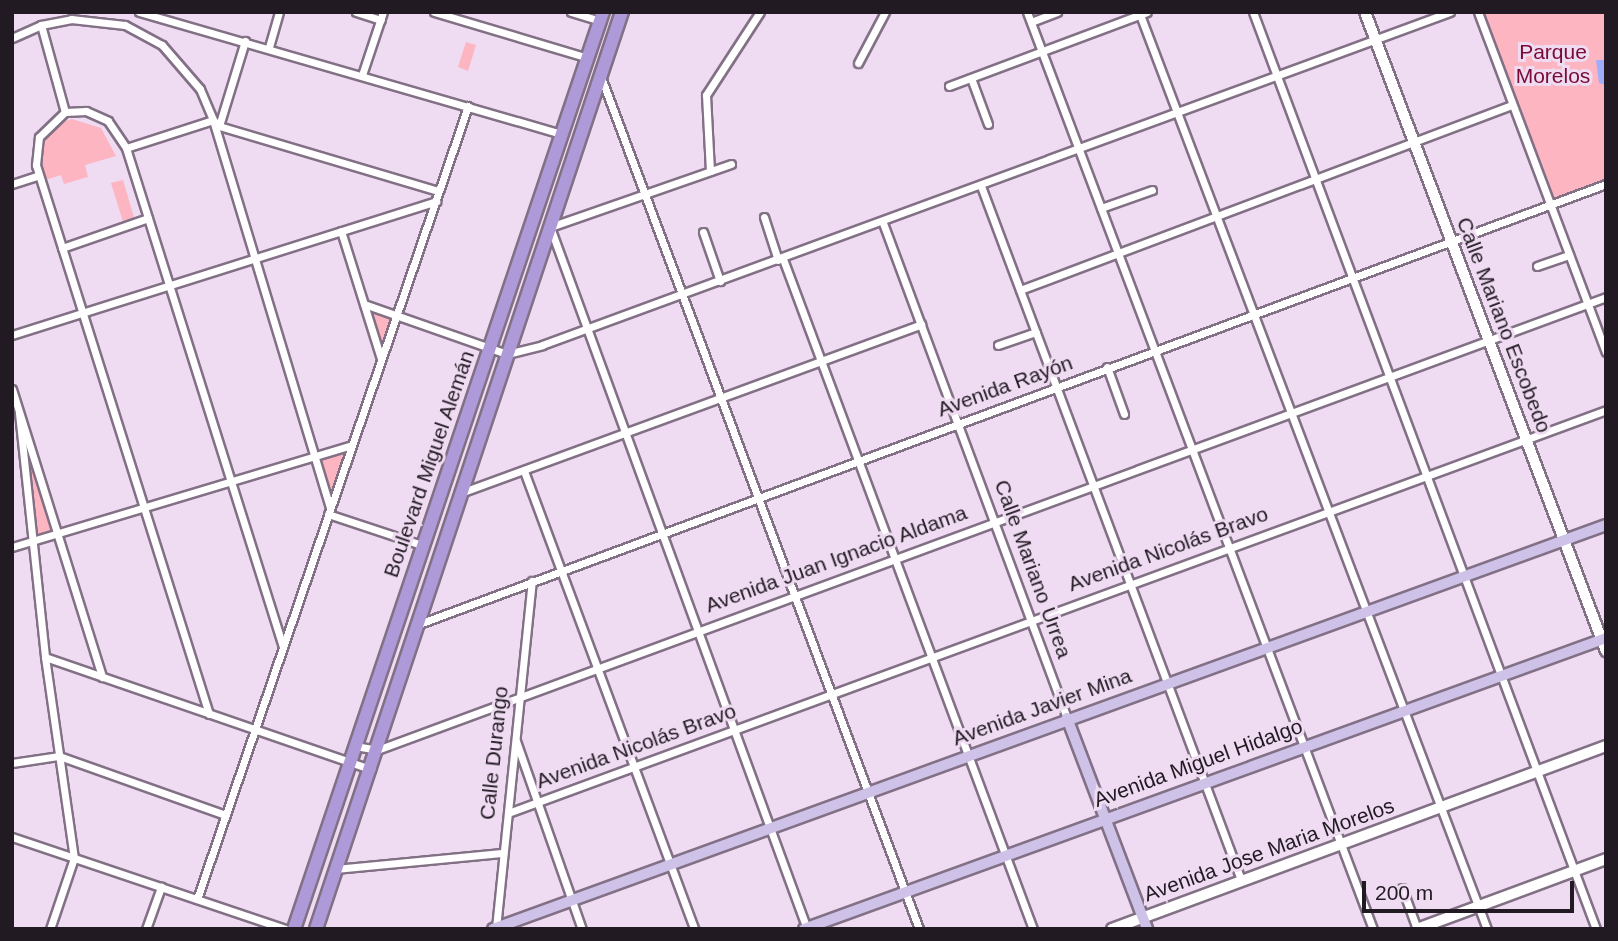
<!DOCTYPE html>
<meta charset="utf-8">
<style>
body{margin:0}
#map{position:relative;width:1618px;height:941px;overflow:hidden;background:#efdbf2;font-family:Arial,sans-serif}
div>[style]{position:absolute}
.green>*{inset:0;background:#fcb5c1}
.water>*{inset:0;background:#a0adfa}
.roads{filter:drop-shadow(2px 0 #827085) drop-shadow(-2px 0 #827085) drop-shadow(0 2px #827085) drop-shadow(0 -2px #827085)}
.street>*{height:7px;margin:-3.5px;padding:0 3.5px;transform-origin:3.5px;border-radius:3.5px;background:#fff}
.secondary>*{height:10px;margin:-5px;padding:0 5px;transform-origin:5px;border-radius:5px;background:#fff}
.primary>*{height:10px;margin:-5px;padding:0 5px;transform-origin:5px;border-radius:5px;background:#cec2e8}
.highway>*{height:12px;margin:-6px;padding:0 6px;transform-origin:6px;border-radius:6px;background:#ae9ad8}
span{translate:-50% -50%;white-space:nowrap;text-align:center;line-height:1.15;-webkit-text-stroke:6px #efdbf2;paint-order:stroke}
.park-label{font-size:21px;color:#780b34}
.street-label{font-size:21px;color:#221a23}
.frame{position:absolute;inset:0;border:14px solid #221a23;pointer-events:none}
.scale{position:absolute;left:1362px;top:881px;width:212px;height:32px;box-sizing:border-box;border:4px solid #221a23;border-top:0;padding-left:9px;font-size:21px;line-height:24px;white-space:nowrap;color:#221a23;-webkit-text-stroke:5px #efdbf2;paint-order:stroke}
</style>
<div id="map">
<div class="green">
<div style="clip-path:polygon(1477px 12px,1606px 12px,1606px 184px,1551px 205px)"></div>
<div style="clip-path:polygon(466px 42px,476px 45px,468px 71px,458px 67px)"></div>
<div style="clip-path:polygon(72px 119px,101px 128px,116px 156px,85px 165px,88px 177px,64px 184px,61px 175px,39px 182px,39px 140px,56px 124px)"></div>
<div style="clip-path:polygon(123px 180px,135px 221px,124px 225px,111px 183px)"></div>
<div style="clip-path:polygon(363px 306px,394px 318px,379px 363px)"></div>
<div style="clip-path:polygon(350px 446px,330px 504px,315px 455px)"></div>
<div style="clip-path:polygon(31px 466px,55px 532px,35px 538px,27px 468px)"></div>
</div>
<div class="water">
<div style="clip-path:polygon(1596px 60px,1606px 60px,1606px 85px,1599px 83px)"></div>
</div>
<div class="roads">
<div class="street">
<div style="left:139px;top:12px;width:440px;rotate:16.1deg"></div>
<div style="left:356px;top:12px;width:26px;rotate:18deg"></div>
<div style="left:434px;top:12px;width:161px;rotate:16.6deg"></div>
<div style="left:571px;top:12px;width:30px;rotate:17deg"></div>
<div style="left:1027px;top:12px;width:980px;rotate:69.33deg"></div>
<div style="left:1139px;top:12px;width:981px;rotate:69.22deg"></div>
<div style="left:1253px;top:12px;width:979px;rotate:69.49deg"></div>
<div style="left:1478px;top:12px;width:363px;rotate:69.4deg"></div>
<div style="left:1031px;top:22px;width:28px;rotate:-21deg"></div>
<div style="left:41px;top:25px;width:90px;rotate:74.6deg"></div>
<div style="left:12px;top:38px;width:32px;rotate:-24deg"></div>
<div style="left:41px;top:25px;width:31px;rotate:-11deg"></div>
<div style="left:71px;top:19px;width:54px;rotate:6.3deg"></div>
<div style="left:125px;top:25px;width:42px;rotate:28.4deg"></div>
<div style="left:162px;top:45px;width:58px;rotate:49.2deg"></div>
<div style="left:200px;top:89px;width:34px;rotate:67deg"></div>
<div style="left:213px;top:120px;width:405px;rotate:73.2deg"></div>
<div style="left:269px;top:47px;width:36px;rotate:-74deg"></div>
<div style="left:858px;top:63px;width:58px;rotate:-62.1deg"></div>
<div style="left:362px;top:75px;width:66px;rotate:-71.6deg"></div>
<div style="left:601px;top:77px;width:909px;rotate:69.53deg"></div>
<div style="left:971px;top:78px;width:49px;rotate:69.7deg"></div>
<div style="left:949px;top:86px;width:211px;rotate:-20.5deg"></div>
<div style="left:219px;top:126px;width:89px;rotate:-73deg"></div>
<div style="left:126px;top:148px;width:91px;rotate:-17.8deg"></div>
<div style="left:213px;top:120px;width:8px;rotate:45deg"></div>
<div style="left:219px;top:126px;width:229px;rotate:16.5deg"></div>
<div style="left:731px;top:164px;width:192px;rotate:160.8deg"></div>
<div style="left:550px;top:227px;width:748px;rotate:69.89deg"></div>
<div style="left:710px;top:171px;width:76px;rotate:-93deg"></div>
<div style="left:706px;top:95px;width:99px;rotate:-57deg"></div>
<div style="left:12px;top:184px;width:28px;rotate:-18deg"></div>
<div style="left:981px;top:186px;width:741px;rotate:69.46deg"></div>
<div style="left:1101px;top:208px;width:54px;rotate:-19.4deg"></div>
<div style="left:764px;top:217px;width:45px;rotate:72deg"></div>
<div style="left:883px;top:223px;width:528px;rotate:69.61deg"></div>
<div style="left:341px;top:231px;width:134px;rotate:72.6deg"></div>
<div style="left:703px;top:232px;width:52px;rotate:70.9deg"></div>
<div style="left:62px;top:248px;width:91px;rotate:-19.2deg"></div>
<div style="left:783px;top:259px;width:715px;rotate:69.54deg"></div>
<div style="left:1537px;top:266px;width:34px;rotate:-19deg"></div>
<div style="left:1020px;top:290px;width:526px;rotate:-20.61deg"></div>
<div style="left:364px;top:304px;width:151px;rotate:19.3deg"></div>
<div style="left:507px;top:354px;width:36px;rotate:-14deg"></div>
<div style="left:542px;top:345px;width:967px;rotate:-20.14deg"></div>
<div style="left:12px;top:335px;width:445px;rotate:-17.5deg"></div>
<div style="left:998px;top:345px;width:40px;rotate:-18.9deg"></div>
<div style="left:1107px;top:367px;width:50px;rotate:70.1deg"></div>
<div style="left:12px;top:389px;width:302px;rotate:72.6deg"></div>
<div style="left:19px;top:413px;width:245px;rotate:83.9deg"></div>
<div style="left:45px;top:657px;width:203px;rotate:81.8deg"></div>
<div style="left:74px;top:858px;width:75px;rotate:108.7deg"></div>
<div style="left:524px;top:471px;width:489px;rotate:69.6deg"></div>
<div style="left:463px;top:492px;width:488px;rotate:-20.1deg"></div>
<div style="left:328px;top:514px;width:99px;rotate:18.3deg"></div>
<div style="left:12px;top:547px;width:355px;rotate:-16.7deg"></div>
<div style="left:419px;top:624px;width:1266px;rotate:-20.34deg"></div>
<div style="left:45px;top:657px;width:345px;rotate:19deg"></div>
<div style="left:209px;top:714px;width:576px;rotate:-107.49deg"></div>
<div style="left:36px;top:165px;width:28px;rotate:-84deg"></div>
<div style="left:39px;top:137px;width:36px;rotate:-44deg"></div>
<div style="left:65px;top:112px;width:21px;rotate:-3deg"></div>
<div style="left:86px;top:111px;width:24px;rotate:24deg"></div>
<div style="left:108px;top:121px;width:32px;rotate:56deg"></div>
<div style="left:126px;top:148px;width:523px;rotate:72.53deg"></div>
<div style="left:516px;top:741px;width:199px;rotate:70.7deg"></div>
<div style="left:355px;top:746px;width:22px;rotate:10deg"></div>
<div style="left:377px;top:750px;width:1310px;rotate:-20.23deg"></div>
<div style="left:12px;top:763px;width:48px;rotate:-8.5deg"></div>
<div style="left:59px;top:756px;width:177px;rotate:19.5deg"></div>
<div style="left:508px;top:813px;width:1170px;rotate:-20.15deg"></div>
<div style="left:12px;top:837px;width:288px;rotate:18.6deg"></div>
<div style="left:336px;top:869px;width:168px;rotate:-5.5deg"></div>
<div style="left:1402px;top:888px;width:44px;rotate:69.9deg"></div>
<div style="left:197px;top:899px;width:838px;rotate:-71.13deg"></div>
<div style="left:496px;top:928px;width:349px;rotate:-84.1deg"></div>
<div style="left:146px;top:929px;width:45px;rotate:-70.3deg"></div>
</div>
<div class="secondary">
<div style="left:1365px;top:12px;width:683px;rotate:69.34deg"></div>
<div style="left:1112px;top:929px;width:527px;rotate:-20.33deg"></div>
<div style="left:1417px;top:929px;width:202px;rotate:-20.3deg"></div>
</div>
<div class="primary">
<div style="left:1067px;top:718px;width:226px;rotate:69.2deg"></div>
<div style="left:493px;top:929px;width:1184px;rotate:-19.95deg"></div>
<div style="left:804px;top:929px;width:853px;rotate:-19.94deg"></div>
</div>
<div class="highway">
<div style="left:294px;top:929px;width:968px;rotate:-71.38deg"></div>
<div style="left:316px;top:929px;width:967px;rotate:-71.55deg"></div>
</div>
</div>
<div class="park-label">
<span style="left:1553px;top:64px">Parque<br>Morelos</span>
</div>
<div class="street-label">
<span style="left:1504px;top:325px;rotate:69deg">Calle Mariano Escobedo</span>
<span style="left:1005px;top:386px;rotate:-20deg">Avenida Rayón</span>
<span style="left:429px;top:464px;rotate:-71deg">Boulevard Miguel Alemán</span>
<span style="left:1168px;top:549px;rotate:-20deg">Avenida Nicolás Bravo</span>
<span style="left:836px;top:559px;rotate:-20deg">Avenida Juan Ignacio Aldama</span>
<span style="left:1033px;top:569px;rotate:70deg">Calle Mariano Urrea</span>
<span style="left:1042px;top:707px;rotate:-20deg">Avenida Javier Mina</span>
<span style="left:636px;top:746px;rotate:-20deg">Avenida Nicolás Bravo</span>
<span style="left:494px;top:753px;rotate:-84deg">Calle Durango</span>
<span style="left:1198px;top:763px;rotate:-20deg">Avenida Miguel Hidalgo</span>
<span style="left:1269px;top:850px;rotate:-20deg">Avenida Jose Maria Morelos</span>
</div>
<div class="frame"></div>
<div class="scale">200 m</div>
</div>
